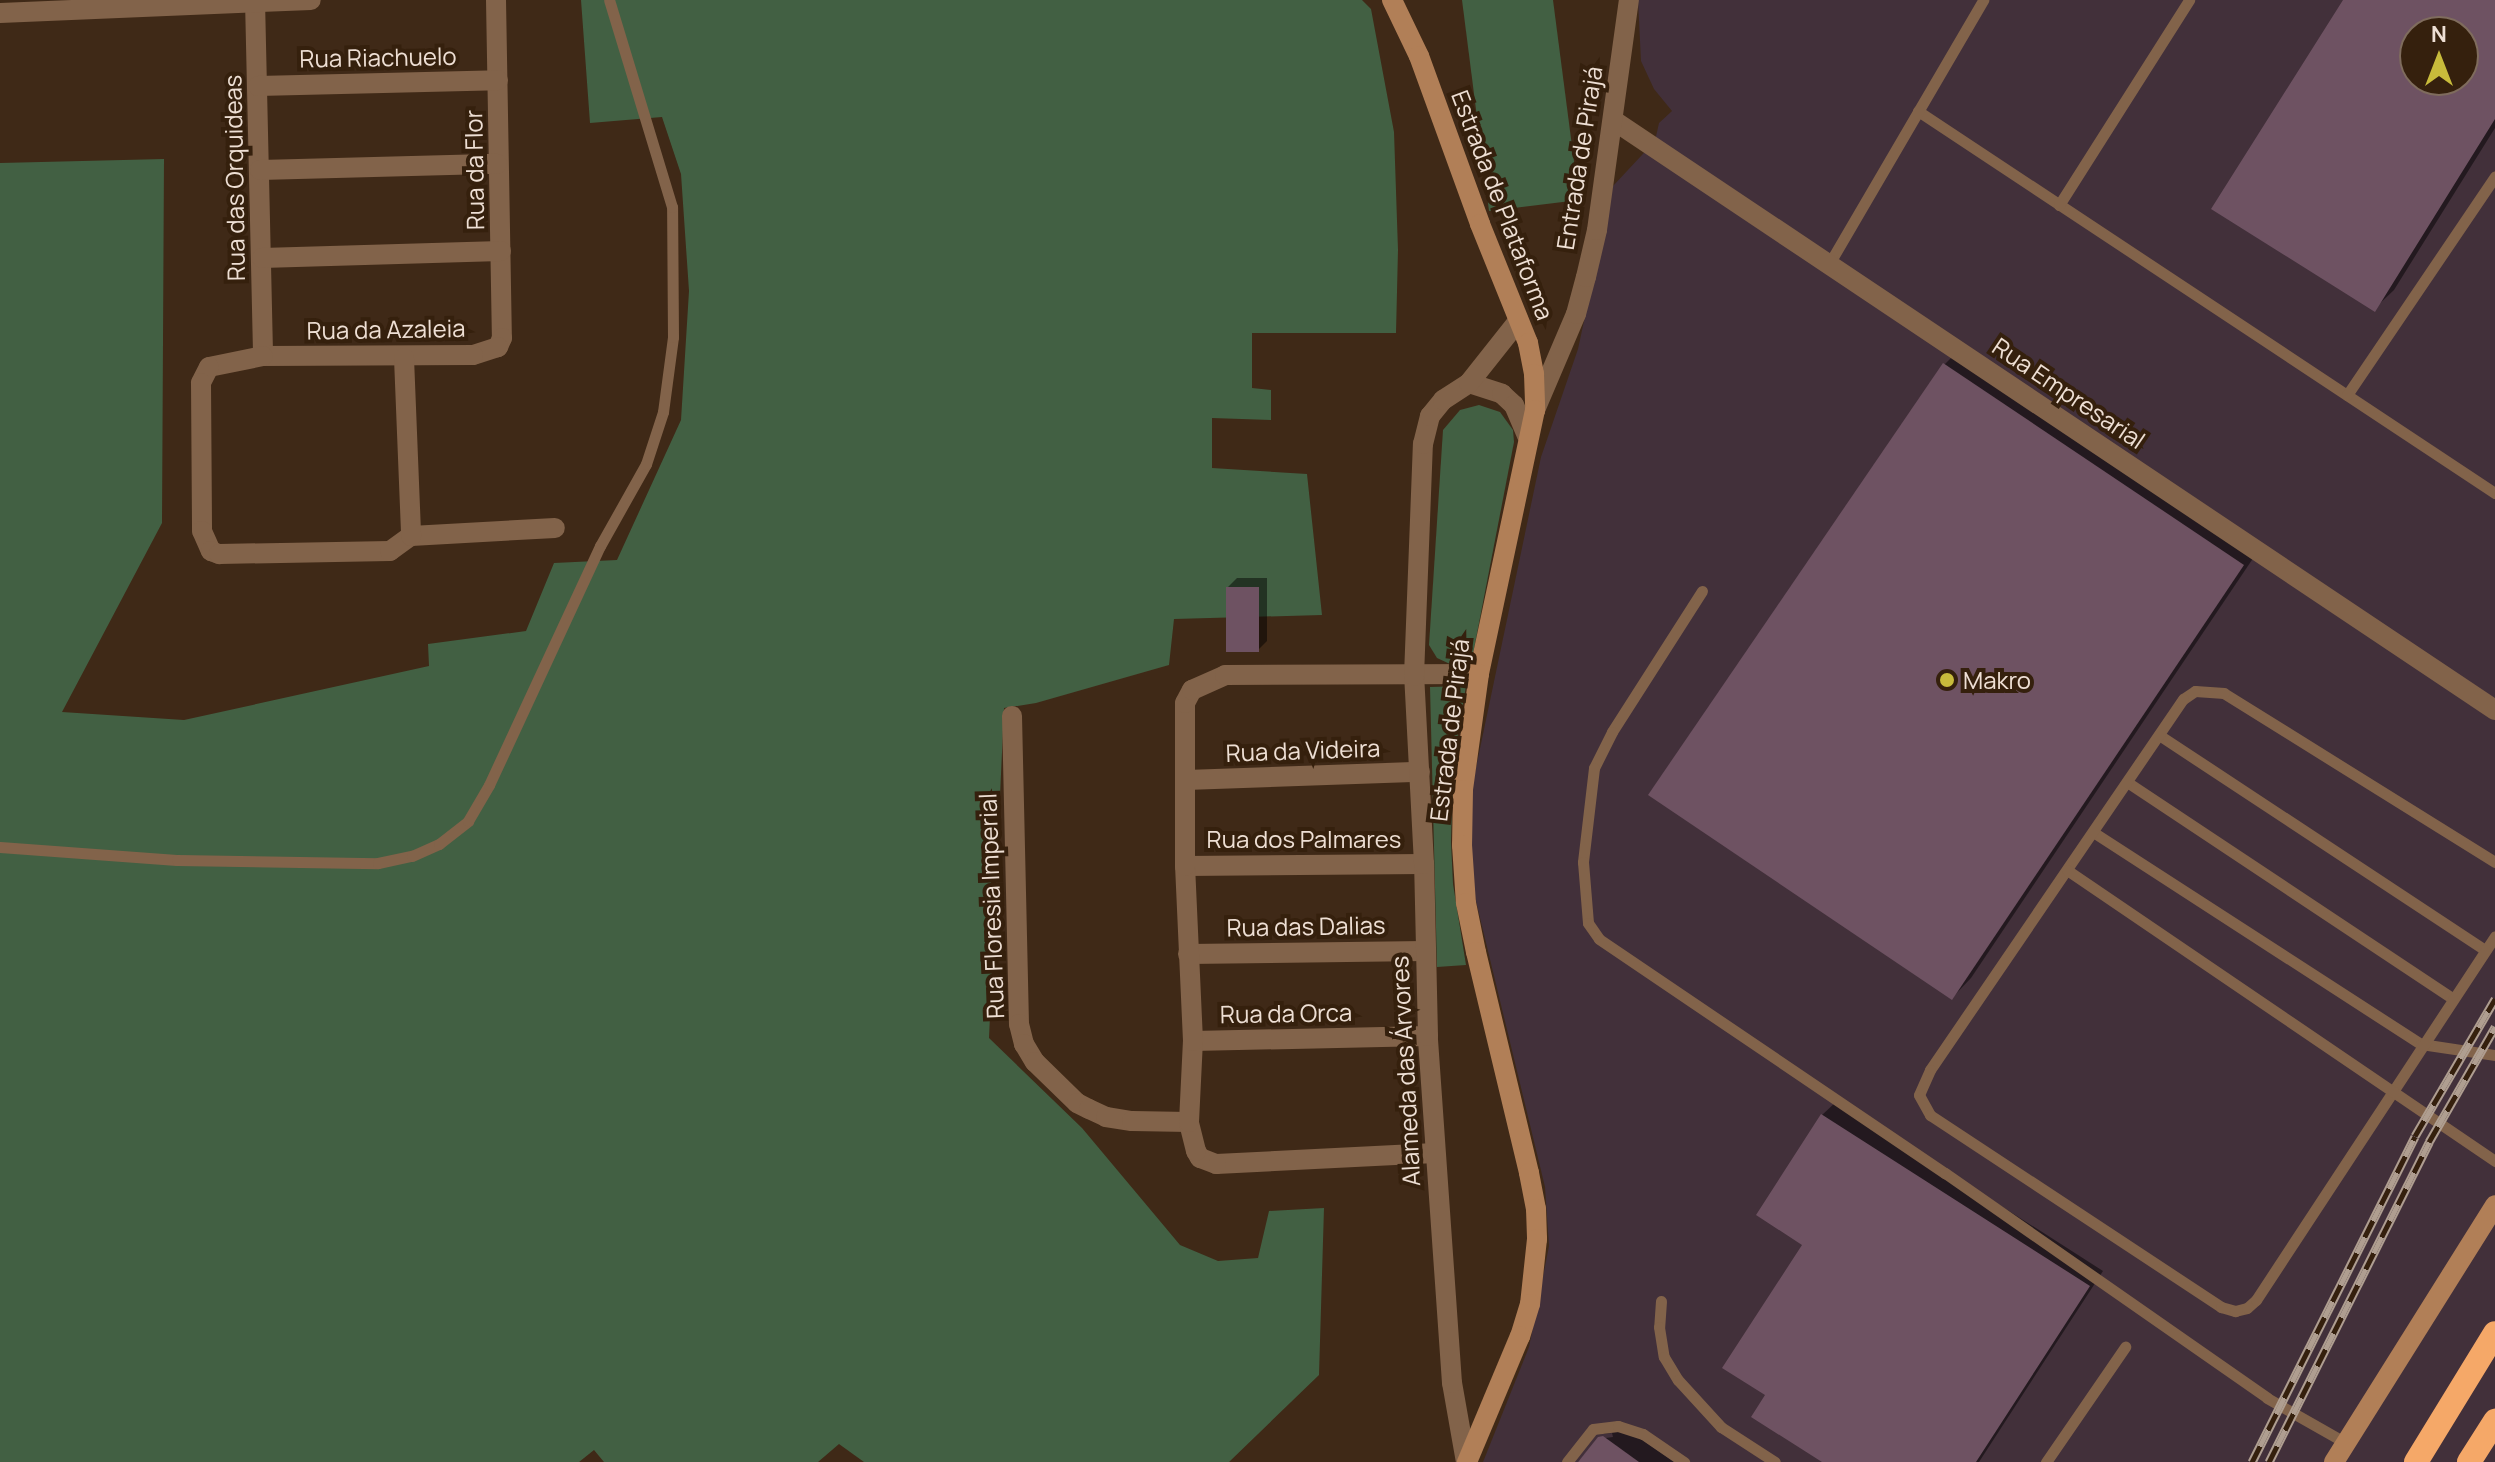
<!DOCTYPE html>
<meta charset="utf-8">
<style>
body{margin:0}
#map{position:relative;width:2495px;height:1462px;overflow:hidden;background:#3f2917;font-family:Manrope,sans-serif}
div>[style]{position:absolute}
.industrial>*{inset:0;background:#42303a}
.green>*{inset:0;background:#426043}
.shadow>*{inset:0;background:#0007}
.building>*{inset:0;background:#6e5262}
.service>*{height:11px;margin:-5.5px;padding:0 5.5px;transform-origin:5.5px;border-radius:5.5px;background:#82634a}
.minor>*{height:20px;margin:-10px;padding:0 10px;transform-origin:10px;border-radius:10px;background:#82634a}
.tertiary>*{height:20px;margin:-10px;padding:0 10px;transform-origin:10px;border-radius:10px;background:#82634a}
.secondary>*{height:20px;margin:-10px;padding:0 10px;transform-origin:10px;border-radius:10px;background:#b17f57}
.motorway>*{height:24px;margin:-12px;padding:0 12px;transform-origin:12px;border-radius:12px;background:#f5a868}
.rail>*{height:9px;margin-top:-4.5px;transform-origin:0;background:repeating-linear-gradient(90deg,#35200d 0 18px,#af9e90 0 36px);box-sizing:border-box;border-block:2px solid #af9e90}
.dots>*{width:22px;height:22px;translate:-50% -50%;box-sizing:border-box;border:4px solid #35200d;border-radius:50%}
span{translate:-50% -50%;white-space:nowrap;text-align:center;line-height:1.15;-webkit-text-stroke:8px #35200d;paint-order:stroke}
.street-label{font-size:24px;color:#eedfd4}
.poi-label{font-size:24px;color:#eedfd4}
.left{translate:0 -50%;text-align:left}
.north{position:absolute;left:2399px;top:16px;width:80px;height:80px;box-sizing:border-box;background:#35200d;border:2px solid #7f6c5d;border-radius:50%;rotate:0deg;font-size:22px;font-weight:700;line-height:32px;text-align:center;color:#eedfd4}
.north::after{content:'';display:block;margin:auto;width:28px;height:36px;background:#c8bb3b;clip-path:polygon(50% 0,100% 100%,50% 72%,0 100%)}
</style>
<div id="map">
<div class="industrial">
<div style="clip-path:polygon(evenodd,1638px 0,2495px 0,2495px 1462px,1483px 1462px,1529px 1347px,1549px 1246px,1545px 1187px,1474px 893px,1469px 801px,1541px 457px,1578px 349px,1613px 186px,1655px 141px,1659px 123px,1672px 111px,1654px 89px,1641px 61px,1638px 0,2415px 32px,2463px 32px,2463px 80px,2415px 80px,2415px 32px)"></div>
</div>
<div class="green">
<div style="clip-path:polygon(581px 0,1362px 0,1371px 9px,1394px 132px,1398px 250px,1396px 333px,1252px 333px,1252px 388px,1271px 390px,1271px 420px,1212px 418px,1212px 468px,1307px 474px,1322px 615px,1174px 619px,1169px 665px,1036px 703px,1004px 708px,989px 1038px,1082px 1128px,1180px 1245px,1218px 1261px,1258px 1258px,1269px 1211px,1324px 1208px,1319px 1375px,1229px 1462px,864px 1462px,839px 1444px,818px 1462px,604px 1462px,594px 1450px,579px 1462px,0 1462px,0 163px,164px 159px,162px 523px,62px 712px,184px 720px,429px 666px,428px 644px,526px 631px,554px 563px,617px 560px,681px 420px,689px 291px,681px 174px,662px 117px,590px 123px)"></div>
<div style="clip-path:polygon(1462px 0,1553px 0,1579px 200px,1489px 211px)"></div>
<div style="clip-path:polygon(1479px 405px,1500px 412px,1513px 430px,1514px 442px,1473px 654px,1466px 660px,1450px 664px,1437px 658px,1429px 645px,1443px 430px,1460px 410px)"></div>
<div style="clip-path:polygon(1466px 686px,1453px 764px,1451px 842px,1453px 884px,1466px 965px,1437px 967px,1430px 687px)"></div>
</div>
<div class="shadow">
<div style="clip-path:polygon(evenodd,2345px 0,2495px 0,2495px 128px,2394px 290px,2374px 309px,2345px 0,2415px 32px,2463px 32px,2463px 80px,2415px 80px,2415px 32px)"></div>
<div style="clip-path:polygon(1964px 345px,2262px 545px,1971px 978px,1952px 998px,1651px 794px,1945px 364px)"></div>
<div style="clip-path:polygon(1237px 578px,1267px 578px,1267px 641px,1258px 650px,1228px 587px)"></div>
<div style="clip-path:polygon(1837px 1101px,2103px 1271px,1979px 1462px,1826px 1462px,1768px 1395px,1804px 1244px,1822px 1115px)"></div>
<div style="clip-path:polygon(1614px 1423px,1618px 1423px,1674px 1462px,1578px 1462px,1598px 1439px,1613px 1437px,1612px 1433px,1603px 1434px)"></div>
</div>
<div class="building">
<div style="clip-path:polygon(evenodd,2343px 0,2495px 0,2495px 119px,2375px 312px,2211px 209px,2343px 0,2415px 32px,2463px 32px,2463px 80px,2415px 80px,2415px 32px)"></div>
<div style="clip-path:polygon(1943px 363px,2244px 565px,1952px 1000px,1648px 795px)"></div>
<div style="clip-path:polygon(1226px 587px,1259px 587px,1259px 652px,1226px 652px)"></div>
<div style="clip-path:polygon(1821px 1114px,2090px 1286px,1976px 1462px,1822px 1462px,1751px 1417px,1765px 1395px,1722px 1368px,1802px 1245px,1756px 1215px)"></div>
<div style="clip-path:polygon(1603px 1436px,1639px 1462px,1578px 1462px,1598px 1437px)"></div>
</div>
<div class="service">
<div style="left:1918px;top:111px;width:692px;rotate:33.51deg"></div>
<div style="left:2059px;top:205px;width:243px;rotate:-57.6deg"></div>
<div style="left:1829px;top:264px;width:306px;rotate:-59.7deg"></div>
<div style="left:2347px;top:395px;width:264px;rotate:-55.9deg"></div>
<div style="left:1702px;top:591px;width:167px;rotate:122.6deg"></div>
<div style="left:1612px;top:732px;width:40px;rotate:116.6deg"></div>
<div style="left:1594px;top:768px;width:95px;rotate:96.7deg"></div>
<div style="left:1583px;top:862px;width:61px;rotate:85.3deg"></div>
<div style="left:1588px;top:923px;width:19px;rotate:55deg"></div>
<div style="left:1599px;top:939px;width:418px;rotate:34.1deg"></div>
<div style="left:1945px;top:1173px;width:393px;rotate:34.9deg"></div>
<div style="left:2267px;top:1398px;width:91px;rotate:29.7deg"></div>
<div style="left:2159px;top:735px;width:391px;rotate:33.4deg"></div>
<div style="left:2127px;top:782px;width:390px;rotate:33.6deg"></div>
<div style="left:2093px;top:832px;width:391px;rotate:32.9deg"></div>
<div style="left:2421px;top:1044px;width:75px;rotate:8.5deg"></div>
<div style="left:0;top:847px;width:177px;rotate:4.2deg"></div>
<div style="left:177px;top:860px;width:201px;rotate:0.9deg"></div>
<div style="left:378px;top:863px;width:35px;rotate:-12deg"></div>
<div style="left:412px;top:856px;width:30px;rotate:-24deg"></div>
<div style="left:439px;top:844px;width:37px;rotate:-38deg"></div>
<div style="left:468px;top:821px;width:42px;rotate:-59.7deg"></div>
<div style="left:489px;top:785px;width:264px;rotate:-65.1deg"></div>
<div style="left:600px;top:546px;width:94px;rotate:-60.7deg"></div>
<div style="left:646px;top:464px;width:55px;rotate:-71.9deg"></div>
<div style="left:663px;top:412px;width:76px;rotate:-82.4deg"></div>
<div style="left:673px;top:337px;width:130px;rotate:-90.4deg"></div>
<div style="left:672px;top:207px;width:216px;rotate:-106.9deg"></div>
<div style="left:2495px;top:862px;width:319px;rotate:-148.1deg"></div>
<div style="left:2224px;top:693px;width:29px;rotate:-176deg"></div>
<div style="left:2195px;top:691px;width:14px;rotate:146deg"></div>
<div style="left:2183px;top:699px;width:449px;rotate:124.3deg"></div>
<div style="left:1930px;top:1070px;width:27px;rotate:114deg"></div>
<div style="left:1919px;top:1095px;width:23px;rotate:61deg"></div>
<div style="left:1930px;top:1115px;width:349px;rotate:33.4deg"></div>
<div style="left:2221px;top:1307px;width:15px;rotate:16deg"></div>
<div style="left:2235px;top:1311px;width:12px;rotate:-14deg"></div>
<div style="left:2247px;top:1308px;width:12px;rotate:-42deg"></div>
<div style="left:2256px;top:1300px;width:435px;rotate:-56.7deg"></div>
<div style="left:2067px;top:870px;width:518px;rotate:34.21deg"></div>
<div style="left:1661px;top:1301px;width:26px;rotate:94deg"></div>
<div style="left:1659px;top:1327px;width:30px;rotate:81deg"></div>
<div style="left:1664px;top:1357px;width:27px;rotate:59deg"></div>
<div style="left:1678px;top:1380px;width:64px;rotate:47.5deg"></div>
<div style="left:1721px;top:1427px;width:64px;rotate:32.9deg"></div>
<div style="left:1567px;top:1462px;width:42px;rotate:-51.8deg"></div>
<div style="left:1593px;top:1429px;width:25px;rotate:-7deg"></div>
<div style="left:1618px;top:1426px;width:26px;rotate:18deg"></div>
<div style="left:1643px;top:1434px;width:50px;rotate:34.3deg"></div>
<div style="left:2046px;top:1462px;width:140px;rotate:-55.5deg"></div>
</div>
<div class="minor">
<div style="left:255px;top:0;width:356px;rotate:88.7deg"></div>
<div style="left:496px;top:0;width:338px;rotate:89deg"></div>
<div style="left:502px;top:338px;width:10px;rotate:114deg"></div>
<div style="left:498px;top:347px;width:26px;rotate:162deg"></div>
<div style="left:473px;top:355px;width:210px;rotate:179.7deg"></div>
<div style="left:263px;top:356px;width:55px;rotate:168.5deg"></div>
<div style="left:209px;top:367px;width:18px;rotate:117deg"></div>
<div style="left:201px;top:383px;width:148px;rotate:89.6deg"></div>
<div style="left:202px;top:531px;width:22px;rotate:66deg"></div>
<div style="left:211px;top:551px;width:9px;rotate:21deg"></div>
<div style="left:219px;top:554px;width:171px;rotate:-1deg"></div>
<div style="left:390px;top:551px;width:26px;rotate:-36deg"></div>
<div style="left:411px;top:536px;width:144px;rotate:-3.2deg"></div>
<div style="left:0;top:13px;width:311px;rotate:-2.4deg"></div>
<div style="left:258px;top:86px;width:240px;rotate:-1.4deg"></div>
<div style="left:1613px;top:120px;width:1061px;rotate:33.78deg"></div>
<div style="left:260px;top:170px;width:237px;rotate:-1.5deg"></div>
<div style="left:262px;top:258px;width:239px;rotate:-1.7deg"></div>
<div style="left:404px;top:358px;width:178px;rotate:87.7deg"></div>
<div style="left:1469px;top:383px;width:35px;rotate:18deg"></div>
<div style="left:1502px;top:394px;width:16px;rotate:43deg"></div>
<div style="left:1514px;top:405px;width:33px;rotate:67deg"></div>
<div style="left:1012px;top:716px;width:308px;rotate:88.7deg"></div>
<div style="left:1019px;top:1024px;width:21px;rotate:76deg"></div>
<div style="left:1024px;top:1044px;width:21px;rotate:59deg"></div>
<div style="left:1035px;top:1062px;width:59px;rotate:44.3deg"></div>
<div style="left:1077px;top:1103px;width:13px;rotate:27deg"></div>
<div style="left:1089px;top:1109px;width:19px;rotate:25deg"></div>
<div style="left:1106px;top:1117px;width:26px;rotate:9deg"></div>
<div style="left:1132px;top:1121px;width:57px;rotate:1deg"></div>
<div style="left:1186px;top:780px;width:234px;rotate:-2deg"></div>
<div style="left:1185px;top:866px;width:239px;rotate:-0.5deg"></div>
<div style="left:1188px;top:954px;width:237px;rotate:-0.7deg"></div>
<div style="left:1193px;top:1041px;width:235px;rotate:-1.2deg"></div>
<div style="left:1435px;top:1153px;width:219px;rotate:177.1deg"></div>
<div style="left:1216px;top:1164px;width:17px;rotate:-159deg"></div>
<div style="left:1200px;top:1158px;width:8px;rotate:-120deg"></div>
<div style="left:1196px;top:1151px;width:30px;rotate:-104deg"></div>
<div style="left:1189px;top:1122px;width:81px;rotate:-87.2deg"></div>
<div style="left:1193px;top:1041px;width:175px;rotate:-92.6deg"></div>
<div style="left:1185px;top:866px;width:163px;rotate:-90deg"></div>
<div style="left:1185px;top:703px;width:15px;rotate:-62deg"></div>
<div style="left:1192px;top:690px;width:36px;rotate:-24deg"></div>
<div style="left:1225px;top:675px;width:254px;rotate:-0.2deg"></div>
<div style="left:1466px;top:1462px;width:80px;rotate:-100deg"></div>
<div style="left:1452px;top:1383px;width:348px;rotate:-94deg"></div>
<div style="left:1428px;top:1036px;width:172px;rotate:-91.3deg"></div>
<div style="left:1424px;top:864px;width:188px;rotate:-93deg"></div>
<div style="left:1414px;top:676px;width:232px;rotate:-87.8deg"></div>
<div style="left:1423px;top:444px;width:29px;rotate:-76deg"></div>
<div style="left:1430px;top:416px;width:21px;rotate:-51deg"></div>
<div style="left:1443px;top:400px;width:31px;rotate:-33deg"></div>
<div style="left:1469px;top:383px;width:80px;rotate:-51.6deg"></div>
</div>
<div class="tertiary">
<div style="left:1535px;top:410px;width:104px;rotate:-66.9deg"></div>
<div style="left:1576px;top:314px;width:38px;rotate:-75deg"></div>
<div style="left:1586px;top:277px;width:48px;rotate:-76.8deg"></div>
<div style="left:1597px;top:230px;width:232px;rotate:-82.1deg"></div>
</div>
<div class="secondary">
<div style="left:1392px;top:0;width:62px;rotate:64.3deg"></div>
<div style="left:1419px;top:56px;width:179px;rotate:70deg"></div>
<div style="left:1480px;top:224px;width:128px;rotate:68deg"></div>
<div style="left:1528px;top:343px;width:32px;rotate:79deg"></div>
<div style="left:1534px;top:374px;width:36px;rotate:88deg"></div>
<div style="left:1535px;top:410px;width:270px;rotate:102deg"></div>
<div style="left:1479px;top:674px;width:117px;rotate:97.9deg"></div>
<div style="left:1463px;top:790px;width:55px;rotate:91deg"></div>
<div style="left:1462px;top:845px;width:58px;rotate:86.1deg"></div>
<div style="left:1466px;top:903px;width:50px;rotate:78.5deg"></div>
<div style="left:1476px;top:952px;width:227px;rotate:76.5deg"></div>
<div style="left:1529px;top:1173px;width:37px;rotate:79deg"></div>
<div style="left:1536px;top:1209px;width:30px;rotate:88deg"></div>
<div style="left:1537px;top:1239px;width:65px;rotate:96.1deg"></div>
<div style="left:1530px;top:1304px;width:34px;rotate:107deg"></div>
<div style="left:1520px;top:1336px;width:137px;rotate:112.8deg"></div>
<div style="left:2334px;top:1462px;width:303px;rotate:-57.9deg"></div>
</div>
<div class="motorway">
<div style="left:2416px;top:1462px;width:151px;rotate:-58.5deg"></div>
<div style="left:2469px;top:1462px;width:49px;rotate:-57.6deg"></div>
</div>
<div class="rail">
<div style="left:2252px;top:1462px;width:364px;rotate:-63.4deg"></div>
<div style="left:2415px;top:1136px;width:159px;rotate:-59.7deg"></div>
<div style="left:2269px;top:1462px;width:358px;rotate:-63.4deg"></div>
<div style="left:2429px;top:1142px;width:133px;rotate:-60.1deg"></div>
</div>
<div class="dots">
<div style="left:1947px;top:680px;background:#c8bb3b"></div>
</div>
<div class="street-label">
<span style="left:378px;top:57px;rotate:-1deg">Rua Riachuelo</span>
<span style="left:1579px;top:158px;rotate:-81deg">Entrada de Pirajá</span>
<span style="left:474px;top:170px;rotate:-91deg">Rua da Flor</span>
<span style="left:234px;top:178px;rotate:-91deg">Rua das Orquideas</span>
<span style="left:1503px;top:205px;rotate:69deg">Estrada de Plataforma</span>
<span style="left:386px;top:329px;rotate:-1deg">Rua da Azaleia</span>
<span style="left:2069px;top:393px;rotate:34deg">Rua Empresarial</span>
<span style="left:1449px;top:730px;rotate:-83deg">Estrada de Pirajá</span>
<span style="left:1303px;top:750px;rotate:-2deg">Rua da Videira</span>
<span style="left:1304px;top:839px">Rua dos Palmares</span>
<span style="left:991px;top:906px;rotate:-92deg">Rua Floresia Imperial</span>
<span style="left:1306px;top:926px;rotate:-1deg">Rua das Dalias</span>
<span style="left:1286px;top:1013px;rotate:-1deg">Rua da Orca</span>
<span style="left:1405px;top:1071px;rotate:-93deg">Alameda das Árvores</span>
</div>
<div class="poi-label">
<span class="left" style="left:1963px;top:680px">Makro</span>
</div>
<div class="north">N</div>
</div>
